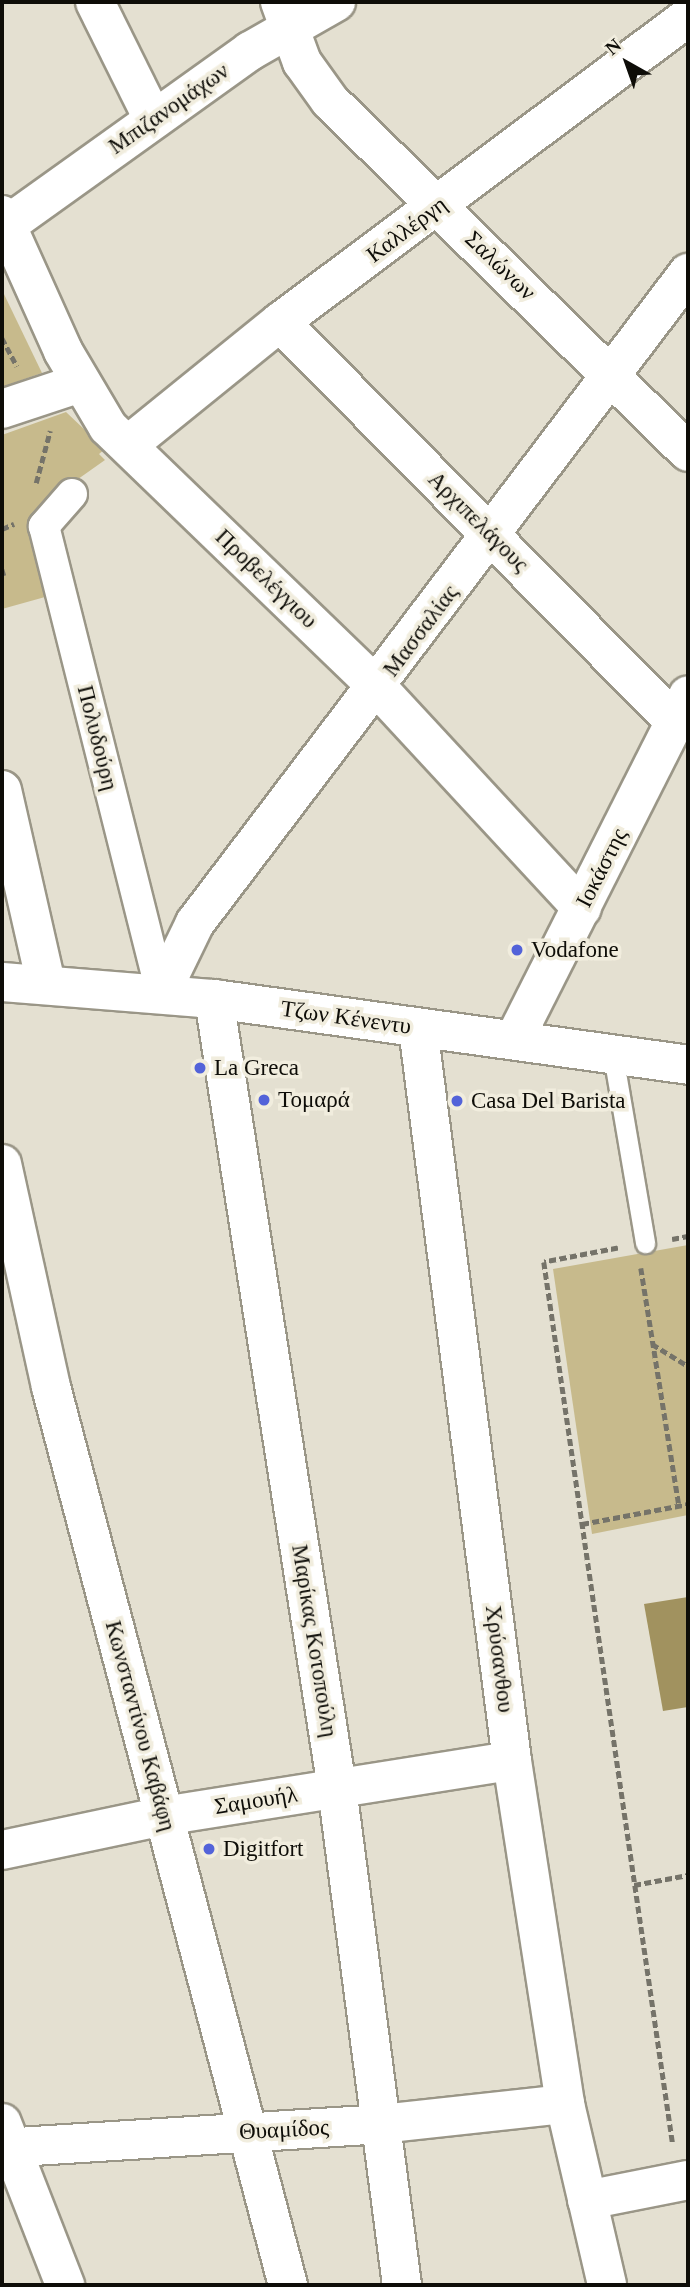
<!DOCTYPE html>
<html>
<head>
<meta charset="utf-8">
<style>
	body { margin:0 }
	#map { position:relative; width:690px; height:2287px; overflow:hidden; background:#e4e0d1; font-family:Georgia,serif }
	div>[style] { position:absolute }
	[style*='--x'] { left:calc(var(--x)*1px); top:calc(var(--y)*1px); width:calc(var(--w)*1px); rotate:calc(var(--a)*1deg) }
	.green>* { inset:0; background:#c7ba8c }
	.water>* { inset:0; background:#a1925f }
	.path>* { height:4.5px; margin-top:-2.25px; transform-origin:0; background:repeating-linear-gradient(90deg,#757369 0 7px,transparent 0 10.5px) }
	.roads { filter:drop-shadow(2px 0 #9a9687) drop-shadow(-2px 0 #9a9687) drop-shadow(0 2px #9a9687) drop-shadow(0 -2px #9a9687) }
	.service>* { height:19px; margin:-9.5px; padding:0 9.5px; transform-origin:9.5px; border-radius:9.5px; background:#fff }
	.pedestrian>* { height:30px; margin:-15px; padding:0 15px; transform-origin:15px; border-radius:15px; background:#fff }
	.minor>* { height:38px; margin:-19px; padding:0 19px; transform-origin:19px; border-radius:19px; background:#fff }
	.tertiary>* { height:38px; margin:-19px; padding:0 19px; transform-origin:19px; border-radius:19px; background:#fff }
	.dots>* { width:19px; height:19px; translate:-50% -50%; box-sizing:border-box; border:4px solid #f1edde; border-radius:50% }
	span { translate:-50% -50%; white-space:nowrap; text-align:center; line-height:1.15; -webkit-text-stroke:7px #f1edde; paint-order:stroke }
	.street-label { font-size:23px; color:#0e0d08 }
	.poi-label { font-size:23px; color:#0e0d08 }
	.left { translate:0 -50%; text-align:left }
	.frame { position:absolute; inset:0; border:4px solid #0e0d08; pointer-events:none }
	.north { position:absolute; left:592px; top:28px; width:70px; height:70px; -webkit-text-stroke:5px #f1edde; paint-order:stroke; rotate:320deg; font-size:19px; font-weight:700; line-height:28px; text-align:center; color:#0e0d08 }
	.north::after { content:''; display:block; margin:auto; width:24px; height:32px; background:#0e0d08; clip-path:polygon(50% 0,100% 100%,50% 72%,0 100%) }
</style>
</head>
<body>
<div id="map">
	<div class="green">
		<div style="clip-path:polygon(2px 290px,42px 373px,2px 387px)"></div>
		<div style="clip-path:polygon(66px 412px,105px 449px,99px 454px,105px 460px,47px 501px,33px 523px,45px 597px,2px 609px,2px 435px)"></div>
		<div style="clip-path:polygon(688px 1245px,688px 1515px,592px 1534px,553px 1269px)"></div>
	</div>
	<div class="water">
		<div style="clip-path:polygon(688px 1597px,688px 1707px,663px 1711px,644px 1604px)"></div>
	</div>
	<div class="path">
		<div style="--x:2;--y:338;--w:32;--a:62"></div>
		<div style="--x:36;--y:483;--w:54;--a:-74.9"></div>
		<div style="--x:2;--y:529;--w:13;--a:-23"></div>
		<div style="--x:2;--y:569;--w:7;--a:74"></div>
		<div style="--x:672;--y:1239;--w:16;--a:-11"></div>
		<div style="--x:618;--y:1248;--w:75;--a:169.3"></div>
		<div style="--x:544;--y:1262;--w:892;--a:81.69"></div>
		<div style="--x:641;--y:1268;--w:240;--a:80.9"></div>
		<div style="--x:652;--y:1344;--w:42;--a:31.4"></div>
		<div style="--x:582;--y:1524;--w:108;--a:-10.7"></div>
		<div style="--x:634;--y:1885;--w:55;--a:-10.5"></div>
	</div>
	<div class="roads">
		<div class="service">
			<div style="--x:613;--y:1055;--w:191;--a:80.3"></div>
		</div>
		<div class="pedestrian">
			<div style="--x:72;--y:494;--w:43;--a:131.2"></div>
			<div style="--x:44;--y:526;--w:481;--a:75.9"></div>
		</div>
		<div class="minor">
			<div style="--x:95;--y:2;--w:131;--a:63.6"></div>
			<div style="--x:280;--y:2;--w:64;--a:69.9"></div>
			<div style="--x:302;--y:62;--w:48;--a:54.3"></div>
			<div style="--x:330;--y:101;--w:501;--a:44.43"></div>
			<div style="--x:2;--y:215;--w:149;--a:65.8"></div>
			<div style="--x:63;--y:351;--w:88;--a:59.4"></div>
			<div style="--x:108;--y:427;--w:376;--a:44"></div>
			<div style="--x:378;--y:688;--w:300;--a:47.2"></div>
			<div style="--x:7;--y:225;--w:299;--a:-35.6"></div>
			<div style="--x:250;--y:51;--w:99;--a:-29.7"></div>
			<div style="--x:280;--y:322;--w:562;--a:45.36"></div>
			<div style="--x:2;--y:409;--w:82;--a:-18.4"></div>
			<div style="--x:128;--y:445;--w:196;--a:-39"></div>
			<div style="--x:280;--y:322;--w:509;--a:-36.78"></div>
			<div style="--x:2;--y:790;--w:198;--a:77.2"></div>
			<div style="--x:161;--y:993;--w:78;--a:-64.1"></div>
			<div style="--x:195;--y:923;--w:816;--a:-52.82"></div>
			<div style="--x:214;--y:999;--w:799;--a:81.14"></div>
			<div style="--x:337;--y:1788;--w:501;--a:82.55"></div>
			<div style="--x:418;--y:1028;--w:739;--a:82.69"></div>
			<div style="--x:512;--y:1761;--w:347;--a:81.2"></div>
			<div style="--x:565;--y:2104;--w:186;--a:76.9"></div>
			<div style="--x:514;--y:1040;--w:386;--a:-63.2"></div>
			<div style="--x:2;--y:1164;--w:228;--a:77.6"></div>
			<div style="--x:51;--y:1387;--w:929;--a:75.22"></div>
			<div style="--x:2;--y:1850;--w:165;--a:-11.9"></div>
			<div style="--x:163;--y:1816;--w:353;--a:-9"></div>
			<div style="--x:2;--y:2148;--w:379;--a:-3.6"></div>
			<div style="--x:380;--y:2124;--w:186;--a:-6.2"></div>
			<div style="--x:587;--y:2200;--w:103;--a:-11.2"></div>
		</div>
		<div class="tertiary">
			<div style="--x:2;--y:982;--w:213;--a:4.6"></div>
			<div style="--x:214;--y:999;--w:479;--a:7.9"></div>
			<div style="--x:2;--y:2123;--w:174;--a:68.7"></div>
		</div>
	</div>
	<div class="dots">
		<div style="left:517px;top:950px;background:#5363d9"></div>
		<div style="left:200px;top:1068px;background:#5363d9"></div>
		<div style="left:264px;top:1100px;background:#5363d9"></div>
		<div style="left:457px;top:1101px;background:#5363d9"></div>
		<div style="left:209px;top:1849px;background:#5363d9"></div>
	</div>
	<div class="street-label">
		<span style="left:169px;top:109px;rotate:-35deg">Μπιζανομάχων</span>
		<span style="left:407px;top:230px;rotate:-37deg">Καλλέργη</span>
		<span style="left:500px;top:266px;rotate:44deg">Σαλώνων</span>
		<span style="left:478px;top:522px;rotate:45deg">Αρχιπελάγους</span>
		<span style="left:266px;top:579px;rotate:44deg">Προβελέγγιου</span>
		<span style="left:421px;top:631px;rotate:-53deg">Μασσαλίας</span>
		<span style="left:97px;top:738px;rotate:76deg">Πολυδούρη</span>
		<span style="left:602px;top:868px;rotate:-63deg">Ιοκάστης</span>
		<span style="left:346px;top:1018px;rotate:8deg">Τζων Κένεντυ</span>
		<span style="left:314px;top:1641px;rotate:81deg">Μαρίκας Κοτοπούλη</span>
		<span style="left:499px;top:1659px;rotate:83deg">Χρύσανθου</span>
		<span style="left:140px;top:1726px;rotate:75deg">Κωνσταντίνου Καβάφη</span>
		<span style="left:256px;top:1801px;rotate:-9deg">Σαμουήλ</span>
		<span style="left:284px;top:2130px;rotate:-3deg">Θυαμίδος</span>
	</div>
	<div class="poi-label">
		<span class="left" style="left:531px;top:950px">Vodafone</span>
		<span class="left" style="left:214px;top:1068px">La Greca</span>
		<span class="left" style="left:278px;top:1100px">Τομαρά</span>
		<span class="left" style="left:471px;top:1101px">Casa Del Barista</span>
		<span class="left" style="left:223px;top:1849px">Digitfort</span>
	</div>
	<div class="frame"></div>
	<div class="north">N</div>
</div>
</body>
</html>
